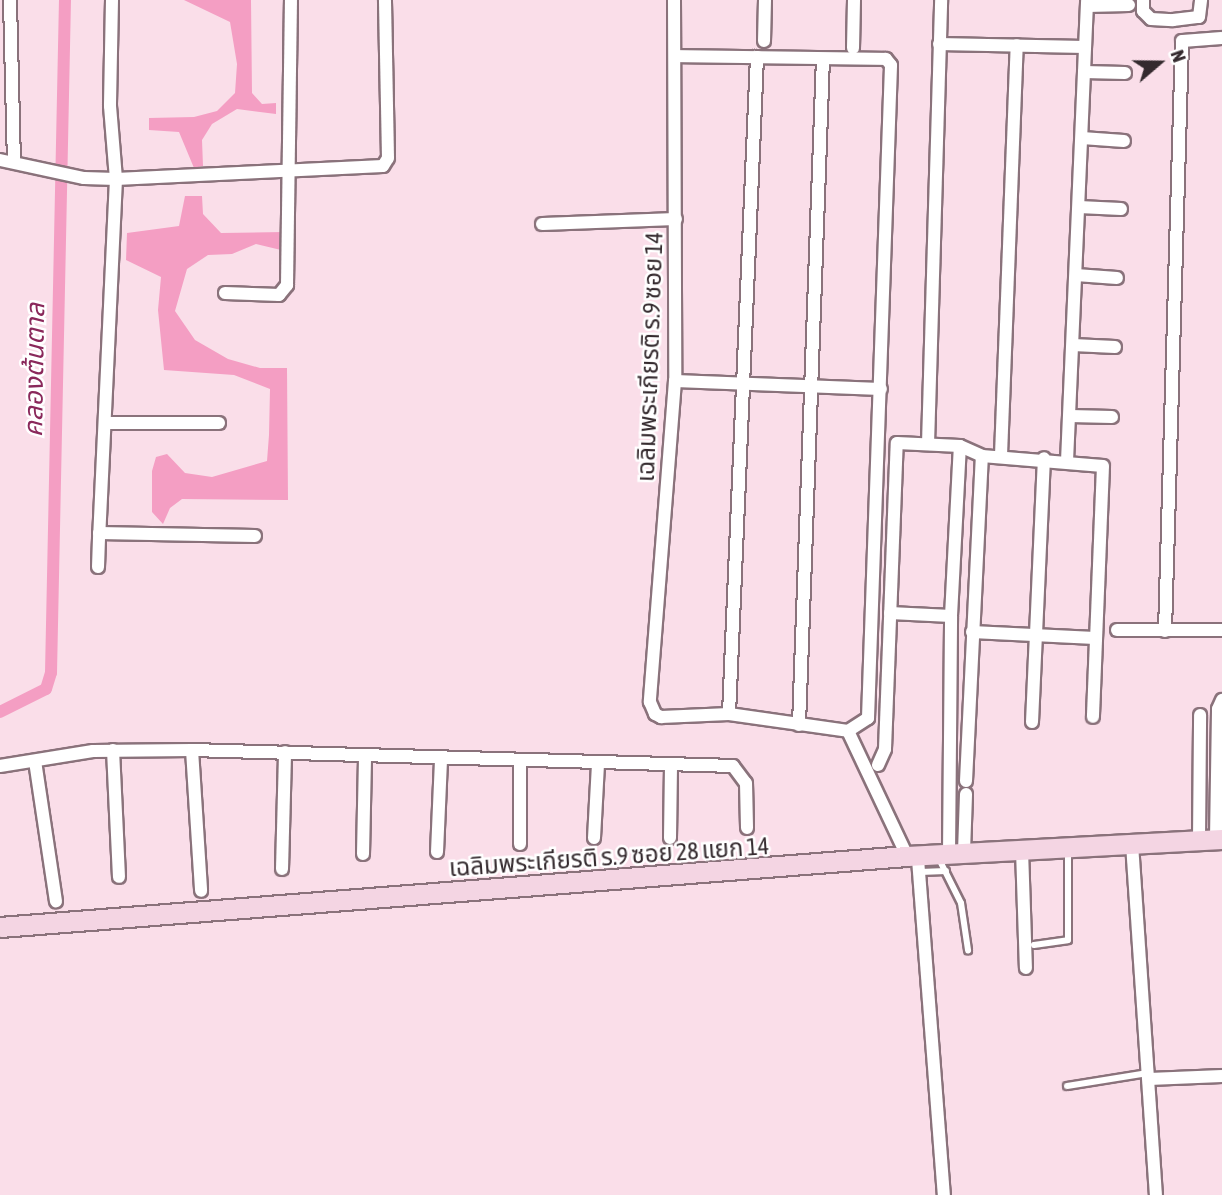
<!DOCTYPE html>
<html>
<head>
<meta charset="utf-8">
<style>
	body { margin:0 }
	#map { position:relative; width:1222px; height:1195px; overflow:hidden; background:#fadee9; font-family:"Asap Condensed","Noto Sans Thai",sans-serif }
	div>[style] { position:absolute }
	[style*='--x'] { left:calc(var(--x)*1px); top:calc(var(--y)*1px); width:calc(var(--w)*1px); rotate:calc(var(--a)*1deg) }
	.water>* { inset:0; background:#f49ec3 }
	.canal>* { height:12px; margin:-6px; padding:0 6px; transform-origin:6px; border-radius:6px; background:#f49ec3 }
	.roads { filter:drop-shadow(2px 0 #8a727b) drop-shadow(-2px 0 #8a727b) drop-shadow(0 2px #8a727b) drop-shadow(0 -2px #8a727b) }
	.lane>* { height:6px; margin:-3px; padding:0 3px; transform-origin:3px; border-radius:3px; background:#fff }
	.street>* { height:12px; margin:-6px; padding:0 6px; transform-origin:6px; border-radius:6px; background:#fff }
	.secondary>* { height:19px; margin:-9.5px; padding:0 9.5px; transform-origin:9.5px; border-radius:9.5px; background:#f4d5e3 }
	span { translate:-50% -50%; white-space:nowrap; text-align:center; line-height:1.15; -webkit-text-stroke:5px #fff; paint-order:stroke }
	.street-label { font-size:24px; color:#342a2e }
	.water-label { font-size:26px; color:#8a285b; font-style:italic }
	.north { position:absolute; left:1124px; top:28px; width:70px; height:70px; -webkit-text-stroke:5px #fff; paint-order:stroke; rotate:70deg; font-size:19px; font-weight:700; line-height:28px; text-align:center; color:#342a2e }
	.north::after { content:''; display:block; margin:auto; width:24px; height:32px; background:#342a2e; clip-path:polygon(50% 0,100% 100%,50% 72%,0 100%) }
</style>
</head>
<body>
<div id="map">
	<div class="water">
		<div style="clip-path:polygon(168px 0,251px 0,252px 93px,262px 104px,276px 103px,276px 114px,237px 109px,212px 124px,202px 140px,203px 166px,194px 168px,179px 132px,149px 130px,149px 118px,194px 117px,217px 111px,235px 93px,237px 64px,230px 22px,184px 0)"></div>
		<div style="clip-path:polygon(185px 196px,202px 196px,203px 214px,221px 233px,284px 232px,281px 250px,256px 244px,232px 254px,208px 255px,187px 269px,175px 311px,195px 340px,228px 359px,260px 368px,287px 368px,288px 500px,182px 499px,170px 508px,163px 524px,152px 512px,152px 471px,156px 457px,167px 454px,185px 473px,212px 477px,267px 461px,269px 435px,270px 389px,234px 375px,164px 370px,158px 310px,161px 277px,126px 260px,127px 233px,179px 226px)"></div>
	</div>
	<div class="canal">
		<div style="--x:0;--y:712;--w:51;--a:-26.6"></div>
		<div style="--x:46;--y:689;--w:17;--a:-73"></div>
		<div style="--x:51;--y:673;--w:673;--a:-88.81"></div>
	</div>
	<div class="roads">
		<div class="lane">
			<div style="--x:939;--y:859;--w:49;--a:63.4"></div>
			<div style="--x:961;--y:903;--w:48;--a:81.5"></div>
			<div style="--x:920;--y:872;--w:26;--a:-2"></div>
			<div style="--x:1034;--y:945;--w:34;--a:-8"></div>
			<div style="--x:1068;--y:940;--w:90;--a:-90"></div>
			<div style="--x:1067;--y:1086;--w:82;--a:-9.1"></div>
		</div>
		<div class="street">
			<div style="--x:10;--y:0;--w:159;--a:88.6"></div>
			<div style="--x:112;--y:0;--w:106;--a:91.1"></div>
			<div style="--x:110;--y:106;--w:73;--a:85.3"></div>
			<div style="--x:116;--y:179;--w:354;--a:92.7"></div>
			<div style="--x:99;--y:533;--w:156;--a:1.1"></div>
			<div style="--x:674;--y:0;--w:381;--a:89.8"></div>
			<div style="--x:675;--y:381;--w:322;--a:94.5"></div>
			<div style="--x:650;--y:702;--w:13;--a:67"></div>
			<div style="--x:655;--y:714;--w:7;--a:27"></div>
			<div style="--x:661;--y:717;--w:68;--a:-2.5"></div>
			<div style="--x:729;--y:714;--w:120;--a:8.1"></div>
			<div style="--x:848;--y:731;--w:24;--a:-33"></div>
			<div style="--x:868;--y:718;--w:653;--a:-87.98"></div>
			<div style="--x:891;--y:65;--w:8;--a:-130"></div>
			<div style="--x:886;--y:59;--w:211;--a:-179.2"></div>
			<div style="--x:1143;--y:0;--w:11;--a:90"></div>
			<div style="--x:1143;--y:11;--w:11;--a:45"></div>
			<div style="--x:1151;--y:19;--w:22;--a:3"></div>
			<div style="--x:1173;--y:20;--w:26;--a:-7"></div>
			<div style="--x:1199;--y:17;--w:17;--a:-83"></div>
			<div style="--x:1087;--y:6;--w:42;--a:-1.4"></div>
			<div style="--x:764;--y:41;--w:41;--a:-88.6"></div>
			<div style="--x:939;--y:44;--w:146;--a:1.2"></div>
			<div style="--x:853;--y:48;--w:48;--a:-88.8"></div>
			<div style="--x:1084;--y:72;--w:41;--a:1.4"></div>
			<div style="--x:1082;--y:138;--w:42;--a:4.1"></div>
			<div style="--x:0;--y:160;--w:86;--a:12.1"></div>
			<div style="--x:84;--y:178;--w:32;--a:2"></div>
			<div style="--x:116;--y:179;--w:267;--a:-2.8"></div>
			<div style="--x:383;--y:166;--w:9;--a:-58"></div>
			<div style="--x:388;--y:158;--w:158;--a:-91.1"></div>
			<div style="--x:1079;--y:207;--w:42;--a:2.7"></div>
			<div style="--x:542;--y:224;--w:134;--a:-2.1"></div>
			<div style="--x:1076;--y:275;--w:41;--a:4.2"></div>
			<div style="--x:225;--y:293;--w:54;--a:2.1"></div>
			<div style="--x:279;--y:295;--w:13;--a:-51"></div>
			<div style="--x:287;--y:285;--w:285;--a:-89.2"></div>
			<div style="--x:1073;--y:345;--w:42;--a:2.7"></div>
			<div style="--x:675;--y:381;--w:206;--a:2.2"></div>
			<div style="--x:1070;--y:416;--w:42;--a:1.4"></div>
			<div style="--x:107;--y:423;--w:112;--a:0"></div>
			<div style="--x:928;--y:444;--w:444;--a:-88.3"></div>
			<div style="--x:1001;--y:455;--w:410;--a:-87.8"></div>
			<div style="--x:1067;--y:461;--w:461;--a:-87.5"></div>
			<div style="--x:98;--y:567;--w:34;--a:-88"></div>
			<div style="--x:890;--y:613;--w:61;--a:2.8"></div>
			<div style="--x:1117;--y:630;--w:105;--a:0"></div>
			<div style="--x:1165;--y:631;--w:590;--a:-88.35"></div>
			<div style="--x:1182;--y:41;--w:40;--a:-4.3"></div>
			<div style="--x:972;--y:632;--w:123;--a:2.8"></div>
			<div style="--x:729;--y:714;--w:658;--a:-87.56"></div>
			<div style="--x:1032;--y:722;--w:264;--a:-87.4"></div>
			<div style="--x:799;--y:725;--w:666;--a:-87.94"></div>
			<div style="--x:848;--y:731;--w:138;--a:64.7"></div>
			<div style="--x:113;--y:750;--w:127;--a:87.3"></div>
			<div style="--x:192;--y:750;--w:141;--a:86.3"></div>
			<div style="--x:520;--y:760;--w:84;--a:90"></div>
			<div style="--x:35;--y:761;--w:142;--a:81.5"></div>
			<div style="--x:878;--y:765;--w:17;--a:-66"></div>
			<div style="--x:885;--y:749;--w:306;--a:-87.8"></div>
			<div style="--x:897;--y:443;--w:63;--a:2.7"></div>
			<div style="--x:960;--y:446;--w:24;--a:24"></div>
			<div style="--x:982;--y:456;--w:121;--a:4.7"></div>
			<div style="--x:1103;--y:466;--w:251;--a:92.3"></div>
			<div style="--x:0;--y:766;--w:94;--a:-9.2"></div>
			<div style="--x:93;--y:751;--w:99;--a:-0.6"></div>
			<div style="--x:192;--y:750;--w:541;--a:1.69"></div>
			<div style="--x:733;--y:766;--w:21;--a:53"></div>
			<div style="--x:746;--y:783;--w:45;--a:88.7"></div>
			<div style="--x:966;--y:781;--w:325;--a:-87.2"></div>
			<div style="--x:594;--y:838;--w:75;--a:-86.9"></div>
			<div style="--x:670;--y:838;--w:73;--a:-89.2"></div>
			<div style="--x:1216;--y:839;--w:130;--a:-89.1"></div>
			<div style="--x:1218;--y:709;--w:10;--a:-66"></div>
			<div style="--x:1199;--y:840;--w:125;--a:-89.5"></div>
			<div style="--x:1132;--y:844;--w:352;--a:86.1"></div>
			<div style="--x:1022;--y:850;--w:118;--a:88.1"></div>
			<div style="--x:437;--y:852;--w:92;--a:-87.5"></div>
			<div style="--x:964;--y:852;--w:58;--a:-88"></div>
			<div style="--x:363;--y:854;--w:98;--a:-88.8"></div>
			<div style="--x:949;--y:854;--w:238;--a:-89.5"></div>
			<div style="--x:951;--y:616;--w:170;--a:-87"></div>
			<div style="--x:918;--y:859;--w:337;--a:85.6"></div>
			<div style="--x:282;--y:869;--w:117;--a:-88.5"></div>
			<div style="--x:1149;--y:1079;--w:73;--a:-2.4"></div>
		</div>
		<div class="secondary">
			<div style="--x:0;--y:927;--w:910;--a:-4.48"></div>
			<div style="--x:907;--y:856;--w:315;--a:-3.1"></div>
		</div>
	</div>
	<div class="street-label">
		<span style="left:650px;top:357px;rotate:-88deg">เฉลิมพระเกียรติ ร.9 ซอย 14</span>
		<span style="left:609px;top:857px;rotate:-4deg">เฉลิมพระเกียรติ ร.9 ซอย 28 แยก 14</span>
	</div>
	<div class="water-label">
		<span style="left:35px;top:370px;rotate:-89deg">คลองต้นตาล</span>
	</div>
	<div class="north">N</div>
</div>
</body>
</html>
